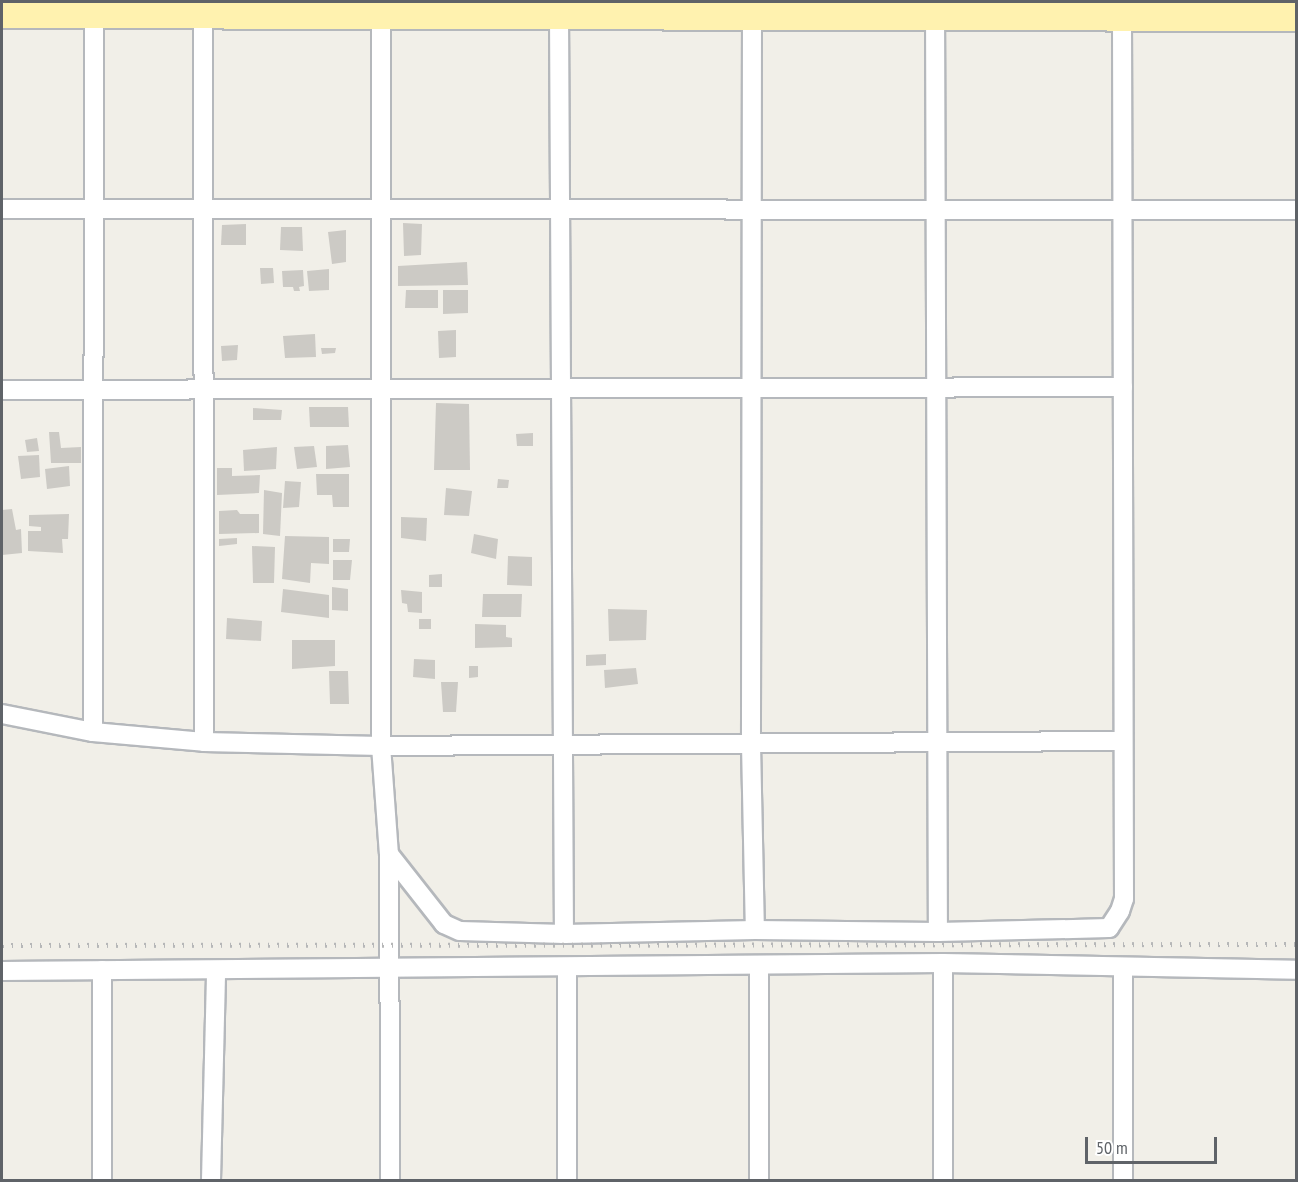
<!DOCTYPE html>
<html>
<head>
<meta charset="utf-8">
<style>
	body { margin:0 }
	#map { position:relative; width:1298px; height:1182px; overflow:hidden; background:#f1efe8; font-family:"PT Sans Narrow",sans-serif }
	div>[style] { position:absolute }
	[style*='--x'] { left:calc(var(--x)*1px); top:calc(var(--y)*1px); width:calc(var(--w)*1px); rotate:calc(var(--a)*1deg) }
	.building>* { inset:0; background:#cccac5 }
	.roads { filter:drop-shadow(2px 0 #b5b8bc) drop-shadow(-2px 0 #b5b8bc) drop-shadow(0 2px #b5b8bc) drop-shadow(0 -2px #b5b8bc) }
	.street>* { height:18px; margin:-9px; padding:0 9px; transform-origin:9px; border-radius:9px; background:#fff }
	.primary>* { height:28px; margin:-14px; padding:0 14px; transform-origin:14px; border-radius:14px; background:#fff2af }
	.rail>* { height:4.5px; margin-top:-2.25px; transform-origin:0; background:repeating-linear-gradient(90deg,#b6b7b8 0 1.5px,transparent 0 9.5px) }
	span { translate:-50% -50%; white-space:nowrap; text-align:center; line-height:1.15; -webkit-text-stroke:6px #fff; paint-order:stroke }
	.frame { position:absolute; inset:0; border:3px solid #5f6368; pointer-events:none }
	.scale { position:absolute; left:1085px; top:1137px; width:132px; height:27px; box-sizing:border-box; border:3px solid #5f6368; border-top:0; padding-left:8px; font-size:18px; line-height:21px; white-space:nowrap; color:#5f6368; -webkit-text-stroke:4px #fff; paint-order:stroke }
</style>
</head>
<body>
<div id="map">
	<div class="building">
		<div style="clip-path:polygon(403px 223px,422px 224px,421px 255px,404px 256px)"></div>
		<div style="clip-path:polygon(246px 224px,246px 245px,221px 245px,222px 225px)"></div>
		<div style="clip-path:polygon(281px 227px,302px 227px,303px 251px,280px 250px)"></div>
		<div style="clip-path:polygon(346px 230px,346px 262px,332px 264px,328px 232px)"></div>
		<div style="clip-path:polygon(467px 262px,468px 285px,398px 286px,398px 266px)"></div>
		<div style="clip-path:polygon(260px 268px,273px 268px,274px 283px,261px 284px)"></div>
		<div style="clip-path:polygon(329px 269px,329px 290px,309px 291px,307px 271px)"></div>
		<div style="clip-path:polygon(303px 270px,304px 286px,299px 287px,300px 291px,294px 291px,293px 287px,283px 287px,282px 271px)"></div>
		<div style="clip-path:polygon(406px 290px,438px 290px,438px 308px,405px 308px)"></div>
		<div style="clip-path:polygon(443px 290px,468px 290px,468px 313px,443px 314px)"></div>
		<div style="clip-path:polygon(456px 330px,456px 357px,439px 358px,438px 331px)"></div>
		<div style="clip-path:polygon(315px 334px,316px 357px,285px 358px,283px 336px)"></div>
		<div style="clip-path:polygon(238px 345px,237px 360px,222px 361px,221px 346px)"></div>
		<div style="clip-path:polygon(321px 348px,336px 348px,335px 353px,322px 354px)"></div>
		<div style="clip-path:polygon(436px 403px,469px 404px,470px 470px,434px 470px)"></div>
		<div style="clip-path:polygon(309px 407px,348px 407px,349px 427px,310px 427px)"></div>
		<div style="clip-path:polygon(253px 408px,282px 410px,281px 420px,253px 420px)"></div>
		<div style="clip-path:polygon(49px 432px,59px 432px,61px 448px,81px 447px,81px 463px,51px 463px)"></div>
		<div style="clip-path:polygon(533px 433px,533px 446px,517px 446px,516px 434px)"></div>
		<div style="clip-path:polygon(37px 438px,39px 451px,27px 452px,25px 440px)"></div>
		<div style="clip-path:polygon(348px 445px,350px 467px,326px 469px,326px 446px)"></div>
		<div style="clip-path:polygon(314px 446px,317px 467px,297px 469px,294px 447px)"></div>
		<div style="clip-path:polygon(277px 447px,276px 469px,244px 471px,243px 450px)"></div>
		<div style="clip-path:polygon(39px 455px,40px 477px,21px 479px,18px 456px)"></div>
		<div style="clip-path:polygon(69px 466px,70px 486px,47px 489px,45px 469px)"></div>
		<div style="clip-path:polygon(217px 468px,232px 468px,232px 476px,260px 475px,259px 493px,217px 495px)"></div>
		<div style="clip-path:polygon(316px 474px,349px 474px,349px 507px,333px 507px,332px 495px,317px 495px)"></div>
		<div style="clip-path:polygon(498px 479px,509px 480px,508px 488px,497px 488px)"></div>
		<div style="clip-path:polygon(285px 481px,301px 482px,299px 507px,283px 508px)"></div>
		<div style="clip-path:polygon(446px 488px,472px 491px,469px 516px,444px 515px)"></div>
		<div style="clip-path:polygon(264px 490px,282px 493px,280px 536px,263px 534px)"></div>
		<div style="clip-path:polygon(12px 509px,16px 530px,21px 529px,22px 553px,2px 555px,2px 510px)"></div>
		<div style="clip-path:polygon(237px 510px,240px 514px,259px 514px,259px 533px,219px 534px,219px 511px)"></div>
		<div style="clip-path:polygon(69px 514px,68px 539px,62px 539px,63px 553px,28px 551px,28px 531px,41px 531px,41px 527px,29px 526px,29px 515px)"></div>
		<div style="clip-path:polygon(401px 517px,427px 518px,426px 541px,401px 538px)"></div>
		<div style="clip-path:polygon(474px 534px,498px 539px,496px 559px,471px 553px)"></div>
		<div style="clip-path:polygon(285px 536px,329px 537px,329px 564px,311px 563px,310px 583px,282px 579px)"></div>
		<div style="clip-path:polygon(237px 538px,237px 544px,219px 546px,219px 539px)"></div>
		<div style="clip-path:polygon(333px 539px,350px 539px,349px 552px,333px 552px)"></div>
		<div style="clip-path:polygon(252px 546px,275px 547px,274px 583px,253px 583px)"></div>
		<div style="clip-path:polygon(508px 556px,532px 557px,532px 586px,507px 585px)"></div>
		<div style="clip-path:polygon(333px 560px,352px 560px,350px 580px,333px 580px)"></div>
		<div style="clip-path:polygon(442px 574px,442px 587px,429px 587px,429px 575px)"></div>
		<div style="clip-path:polygon(332px 587px,348px 589px,348px 611px,332px 610px)"></div>
		<div style="clip-path:polygon(283px 589px,329px 595px,329px 618px,281px 612px)"></div>
		<div style="clip-path:polygon(401px 590px,422px 592px,422px 613px,408px 612px,407px 604px,402px 603px)"></div>
		<div style="clip-path:polygon(483px 594px,522px 594px,521px 617px,482px 617px)"></div>
		<div style="clip-path:polygon(608px 609px,647px 610px,646px 640px,609px 641px)"></div>
		<div style="clip-path:polygon(227px 618px,262px 621px,261px 641px,226px 639px)"></div>
		<div style="clip-path:polygon(419px 619px,431px 619px,431px 629px,419px 629px)"></div>
		<div style="clip-path:polygon(475px 624px,506px 625px,506px 637px,512px 638px,512px 647px,475px 648px)"></div>
		<div style="clip-path:polygon(292px 640px,335px 640px,335px 666px,292px 669px)"></div>
		<div style="clip-path:polygon(606px 654px,606px 665px,586px 666px,586px 655px)"></div>
		<div style="clip-path:polygon(414px 659px,435px 660px,435px 679px,413px 677px)"></div>
		<div style="clip-path:polygon(469px 666px,478px 666px,478px 677px,469px 678px)"></div>
		<div style="clip-path:polygon(636px 668px,638px 684px,605px 688px,604px 670px)"></div>
		<div style="clip-path:polygon(329px 671px,348px 671px,349px 704px,330px 704px)"></div>
		<div style="clip-path:polygon(441px 682px,458px 682px,456px 712px,443px 712px)"></div>
	</div>
	<div class="roads">
		<div class="street">
			<div style="--x:935;--y:2;--w:930;--a:89.82"></div>
			<div style="--x:203;--y:5;--w:737;--a:89.92"></div>
			<div style="--x:381;--y:6;--w:740;--a:90"></div>
			<div style="--x:381;--y:746;--w:108;--a:85.8"></div>
			<div style="--x:389;--y:854;--w:89;--a:51.8"></div>
			<div style="--x:444;--y:924;--w:17;--a:24"></div>
			<div style="--x:460;--y:931;--w:104;--a:1.7"></div>
			<div style="--x:564;--y:934;--w:191;--a:-1.2"></div>
			<div style="--x:755;--y:930;--w:183;--a:0.6"></div>
			<div style="--x:938;--y:932;--w:171;--a:-1.3"></div>
			<div style="--x:1109;--y:928;--w:20;--a:-57"></div>
			<div style="--x:1120;--y:911;--w:13;--a:-72"></div>
			<div style="--x:1124;--y:899;--w:897;--a:-90.13"></div>
			<div style="--x:752;--y:8;--w:736;--a:90.08"></div>
			<div style="--x:751;--y:744;--w:186;--a:88.8"></div>
			<div style="--x:559;--y:15;--w:919;--a:89.69"></div>
			<div style="--x:2;--y:209;--w:1294;--a:0.04"></div>
			<div style="--x:2;--y:390;--w:1121;--a:-0.15"></div>
			<div style="--x:2;--y:714;--w:93;--a:11.2"></div>
			<div style="--x:93;--y:732;--w:111;--a:5.1"></div>
			<div style="--x:204;--y:742;--w:177;--a:1.3"></div>
			<div style="--x:381;--y:746;--w:742;--a:-0.39"></div>
			<div style="--x:93;--y:732;--w:727;--a:-89.92"></div>
			<div style="--x:389;--y:854;--w:326;--a:89.8"></div>
			<div style="--x:943;--y:963;--w:217;--a:90"></div>
			<div style="--x:759;--y:965;--w:215;--a:90"></div>
			<div style="--x:1123;--y:967;--w:213;--a:90"></div>
			<div style="--x:567;--y:968;--w:212;--a:90"></div>
			<div style="--x:102;--y:970;--w:210;--a:90"></div>
			<div style="--x:2;--y:971;--w:941;--a:-0.49"></div>
			<div style="--x:943;--y:963;--w:353;--a:1.1"></div>
			<div style="--x:211;--y:1180;--w:210;--a:-88.6"></div>
		</div>
		<div class="primary">
			<div style="--x:2;--y:14;--w:1294;--a:0.13"></div>
		</div>
	</div>
	<div class="rail">
		<div style="--x:2;--y:945;--w:1294;--a:-0.04"></div>
	</div>
	<div class="frame"></div>
	<div class="scale">50 m</div>
</div>
</body>
</html>
